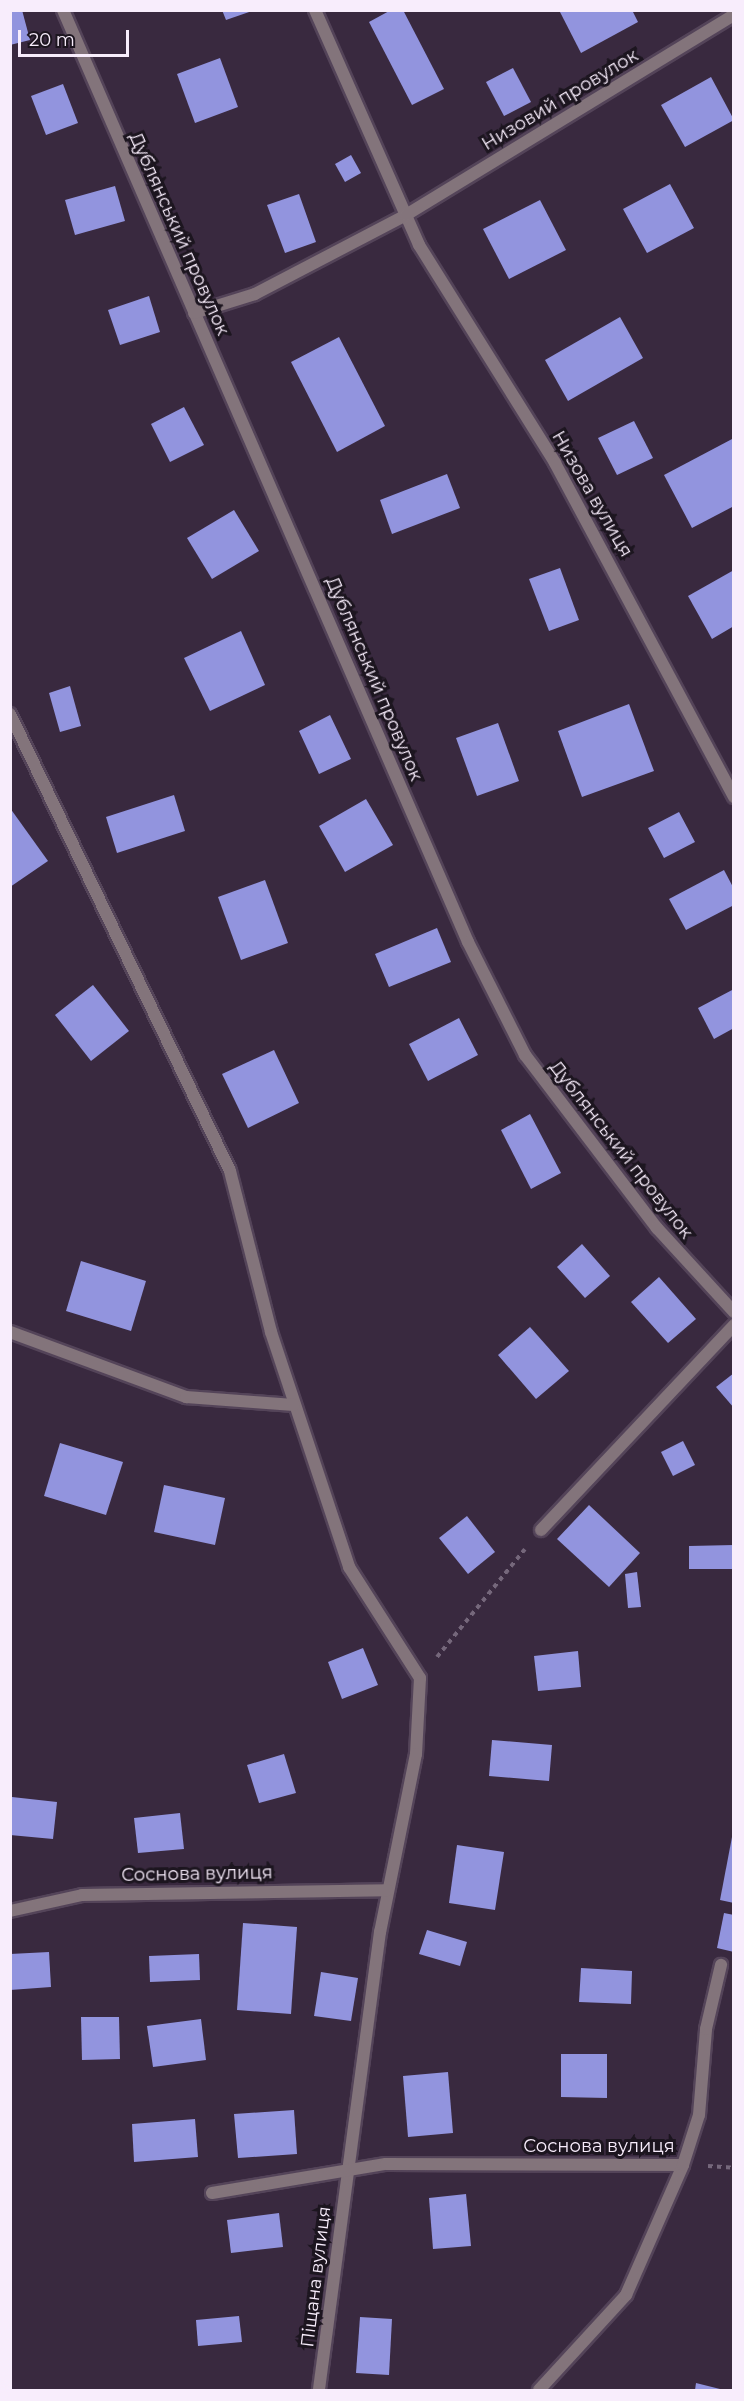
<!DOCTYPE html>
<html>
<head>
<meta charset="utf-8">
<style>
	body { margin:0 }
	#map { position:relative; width:744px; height:2401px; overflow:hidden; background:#39293f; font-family:Montserrat,sans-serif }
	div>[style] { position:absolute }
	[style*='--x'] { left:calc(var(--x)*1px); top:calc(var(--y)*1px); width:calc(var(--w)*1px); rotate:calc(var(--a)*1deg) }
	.building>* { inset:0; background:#9294de }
	.path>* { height:4px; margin-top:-2px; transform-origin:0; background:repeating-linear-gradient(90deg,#75677b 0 4.5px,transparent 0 9px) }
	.roads { filter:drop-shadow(2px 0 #544459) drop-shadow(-2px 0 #544459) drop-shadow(0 2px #544459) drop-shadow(0 -2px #544459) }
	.street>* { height:12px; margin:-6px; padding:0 6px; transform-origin:6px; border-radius:6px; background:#83747b }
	span { translate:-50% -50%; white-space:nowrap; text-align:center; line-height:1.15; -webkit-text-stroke:6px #1c151f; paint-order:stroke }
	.street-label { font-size:18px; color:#f8edfc }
	.frame { position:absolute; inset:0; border:12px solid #f8edfc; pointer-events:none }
	.scale { position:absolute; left:18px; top:30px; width:111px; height:27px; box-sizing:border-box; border:3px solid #f8edfc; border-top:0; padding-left:8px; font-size:18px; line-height:21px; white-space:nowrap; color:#f8edfc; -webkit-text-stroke:4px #1c151f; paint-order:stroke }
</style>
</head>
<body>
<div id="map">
	<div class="building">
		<div style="clip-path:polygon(10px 10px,22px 10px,30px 40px,10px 45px)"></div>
		<div style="clip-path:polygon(222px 10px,252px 10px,252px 11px,226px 20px)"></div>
		<div style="clip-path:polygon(391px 10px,403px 10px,444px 89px,412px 105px,369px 22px)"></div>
		<div style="clip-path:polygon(632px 10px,638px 22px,581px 53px,560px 12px)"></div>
		<div style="clip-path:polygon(220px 58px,238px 107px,195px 123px,177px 74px)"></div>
		<div style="clip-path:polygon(513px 68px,531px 102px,504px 116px,486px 82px)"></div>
		<div style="clip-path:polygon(711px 77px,734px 120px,685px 147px,661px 105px)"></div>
		<div style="clip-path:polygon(63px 84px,78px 123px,46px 135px,31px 96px)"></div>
		<div style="clip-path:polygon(351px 155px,361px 173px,345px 182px,335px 164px)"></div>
		<div style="clip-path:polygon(670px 184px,694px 228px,647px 253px,623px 209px)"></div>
		<div style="clip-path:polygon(115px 186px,125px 221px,75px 235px,65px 200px)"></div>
		<div style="clip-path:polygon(299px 194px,316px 242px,285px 253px,267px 205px)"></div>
		<div style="clip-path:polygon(540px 200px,566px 250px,509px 279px,483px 229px)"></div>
		<div style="clip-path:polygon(149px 296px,160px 332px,120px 345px,108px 310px)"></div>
		<div style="clip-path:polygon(620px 317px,643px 358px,568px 401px,545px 360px)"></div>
		<div style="clip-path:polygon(339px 337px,385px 426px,337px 452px,291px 362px)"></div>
		<div style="clip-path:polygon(184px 407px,204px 445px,170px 462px,151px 424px)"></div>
		<div style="clip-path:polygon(634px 421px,653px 458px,617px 475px,598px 438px)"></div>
		<div style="clip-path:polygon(734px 438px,734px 506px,692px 528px,664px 475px)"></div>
		<div style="clip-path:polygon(447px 474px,460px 508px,392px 534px,380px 500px)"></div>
		<div style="clip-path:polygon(234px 510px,259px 551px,212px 579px,187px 538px)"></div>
		<div style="clip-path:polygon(560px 568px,579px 620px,549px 631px,529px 579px)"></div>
		<div style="clip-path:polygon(734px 570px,734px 626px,712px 639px,688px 596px)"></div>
		<div style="clip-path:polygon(241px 631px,265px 685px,210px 711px,184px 658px)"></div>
		<div style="clip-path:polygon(70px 686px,81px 726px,60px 732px,49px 693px)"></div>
		<div style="clip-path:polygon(629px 704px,654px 771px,582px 797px,558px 731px)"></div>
		<div style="clip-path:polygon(330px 715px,351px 759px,319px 774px,299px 731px)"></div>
		<div style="clip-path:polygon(498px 723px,519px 781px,477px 796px,456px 738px)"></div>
		<div style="clip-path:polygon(174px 795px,185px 831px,117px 853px,106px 817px)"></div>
		<div style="clip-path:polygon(366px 799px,393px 845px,345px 872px,319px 826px)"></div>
		<div style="clip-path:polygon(10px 808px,48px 861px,10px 887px)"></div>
		<div style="clip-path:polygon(679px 812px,695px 842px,664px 858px,648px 828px)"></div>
		<div style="clip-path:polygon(724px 870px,734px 889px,734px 905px,686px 930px,669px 899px)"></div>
		<div style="clip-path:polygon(265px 880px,288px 943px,241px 960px,218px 897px)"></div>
		<div style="clip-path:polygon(437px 928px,451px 962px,389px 987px,375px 954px)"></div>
		<div style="clip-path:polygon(93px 985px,129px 1031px,91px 1061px,55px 1015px)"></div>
		<div style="clip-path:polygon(734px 989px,734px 1028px,714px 1039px,698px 1008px)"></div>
		<div style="clip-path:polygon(459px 1018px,478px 1055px,428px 1081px,409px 1044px)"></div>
		<div style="clip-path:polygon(274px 1050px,299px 1103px,248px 1128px,222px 1074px)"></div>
		<div style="clip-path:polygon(530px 1114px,561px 1173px,531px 1189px,501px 1130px)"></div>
		<div style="clip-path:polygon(582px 1244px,610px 1276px,585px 1298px,557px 1267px)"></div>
		<div style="clip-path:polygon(81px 1261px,146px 1281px,131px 1331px,66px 1311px)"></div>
		<div style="clip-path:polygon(659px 1277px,696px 1319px,668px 1343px,631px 1302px)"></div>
		<div style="clip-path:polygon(530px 1327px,569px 1371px,536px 1399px,498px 1355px)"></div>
		<div style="clip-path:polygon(734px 1373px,734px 1408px,716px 1387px)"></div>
		<div style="clip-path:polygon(683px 1441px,695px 1465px,673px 1476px,661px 1452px)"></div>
		<div style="clip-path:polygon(60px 1443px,123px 1462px,106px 1515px,44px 1496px)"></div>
		<div style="clip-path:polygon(164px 1485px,225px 1498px,215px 1545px,154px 1532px)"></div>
		<div style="clip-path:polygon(589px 1505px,640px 1553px,609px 1587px,557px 1539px)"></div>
		<div style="clip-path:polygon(467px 1516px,495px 1552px,468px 1574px,439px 1538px)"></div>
		<div style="clip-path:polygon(734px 1545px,734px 1569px,689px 1569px,689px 1546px)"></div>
		<div style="clip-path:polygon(637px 1572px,641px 1607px,628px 1608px,625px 1574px)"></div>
		<div style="clip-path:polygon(363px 1648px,378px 1685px,342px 1699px,328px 1662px)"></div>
		<div style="clip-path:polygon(578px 1651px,581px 1687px,538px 1691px,534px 1656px)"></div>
		<div style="clip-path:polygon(492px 1740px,552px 1745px,549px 1781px,489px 1776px)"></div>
		<div style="clip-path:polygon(284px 1754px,296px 1793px,259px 1803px,247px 1765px)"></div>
		<div style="clip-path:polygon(12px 1797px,57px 1802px,53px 1839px,10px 1835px)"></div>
		<div style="clip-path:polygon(180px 1813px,184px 1849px,138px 1853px,134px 1818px)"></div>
		<div style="clip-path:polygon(732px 1837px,734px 1838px,734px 1903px,720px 1900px)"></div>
		<div style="clip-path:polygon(457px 1845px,504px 1852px,495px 1910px,449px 1903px)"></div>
		<div style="clip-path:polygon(724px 1913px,734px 1915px,734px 1952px,717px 1948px)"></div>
		<div style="clip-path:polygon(243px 1923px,297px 1927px,291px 2014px,237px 2010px)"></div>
		<div style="clip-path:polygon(427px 1930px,467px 1942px,460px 1966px,419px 1954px)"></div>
		<div style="clip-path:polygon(49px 1952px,51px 1987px,10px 1990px,10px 1954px)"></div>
		<div style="clip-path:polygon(199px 1954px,200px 1980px,150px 1982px,149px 1956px)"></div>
		<div style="clip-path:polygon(581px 1968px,632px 1971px,631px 2004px,579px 2002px)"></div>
		<div style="clip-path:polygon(321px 1972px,358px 1978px,351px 2021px,314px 2016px)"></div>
		<div style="clip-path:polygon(81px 2017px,119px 2017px,120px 2059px,82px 2060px)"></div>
		<div style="clip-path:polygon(201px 2019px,206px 2060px,153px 2067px,147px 2026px)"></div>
		<div style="clip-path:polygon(561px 2054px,607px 2054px,607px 2098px,561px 2097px)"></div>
		<div style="clip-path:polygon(448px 2072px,453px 2133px,408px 2137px,403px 2076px)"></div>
		<div style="clip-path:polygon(294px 2110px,297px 2154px,238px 2158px,234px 2114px)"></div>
		<div style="clip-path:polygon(195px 2119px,198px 2157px,134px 2162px,132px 2124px)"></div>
		<div style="clip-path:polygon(466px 2194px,471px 2246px,433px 2249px,429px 2198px)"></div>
		<div style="clip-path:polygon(279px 2213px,283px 2247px,231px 2253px,227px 2220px)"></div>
		<div style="clip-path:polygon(239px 2316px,242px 2342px,198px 2346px,196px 2320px)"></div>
		<div style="clip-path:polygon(360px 2317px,392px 2319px,389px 2375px,356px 2373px)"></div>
		<div style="clip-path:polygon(696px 2383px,724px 2390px,695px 2390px)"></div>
	</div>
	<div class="path">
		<div style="--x:437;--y:1657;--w:139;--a:-50.8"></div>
		<div style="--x:708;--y:2166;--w:26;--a:4"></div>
	</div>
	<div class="roads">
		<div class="street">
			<div style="--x:63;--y:10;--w:1016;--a:66.51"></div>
			<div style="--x:468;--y:942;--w:127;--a:63.2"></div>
			<div style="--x:525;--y:1055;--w:218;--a:52.7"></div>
			<div style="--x:657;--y:1228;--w:114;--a:47.5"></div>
			<div style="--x:315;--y:10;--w:257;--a:66.1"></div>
			<div style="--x:419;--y:245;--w:257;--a:58"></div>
			<div style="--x:555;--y:463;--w:379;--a:61.8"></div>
			<div style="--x:194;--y:313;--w:64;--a:-17.3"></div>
			<div style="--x:255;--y:294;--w:170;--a:-27.6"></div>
			<div style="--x:406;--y:215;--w:384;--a:-31.4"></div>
			<div style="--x:10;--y:714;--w:507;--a:64.29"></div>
			<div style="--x:230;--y:1171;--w:166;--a:75.7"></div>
			<div style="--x:271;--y:1332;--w:248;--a:71.6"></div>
			<div style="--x:349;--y:1567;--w:132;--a:57.4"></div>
			<div style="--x:420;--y:1678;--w:76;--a:93"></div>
			<div style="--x:416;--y:1754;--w:182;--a:101.4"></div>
			<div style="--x:380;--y:1932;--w:462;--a:97.6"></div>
			<div style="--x:10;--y:1332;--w:188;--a:20.3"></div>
			<div style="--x:186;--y:1397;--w:108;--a:4.2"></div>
			<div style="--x:541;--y:1530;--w:282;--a:-46.7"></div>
			<div style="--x:10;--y:1911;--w:74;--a:-12.5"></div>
			<div style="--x:82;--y:1895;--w:305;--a:-0.9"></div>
			<div style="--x:212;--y:2193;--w:176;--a:-9.5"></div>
			<div style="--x:386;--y:2164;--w:297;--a:0.2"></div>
			<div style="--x:539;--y:2390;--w:129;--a:-47.5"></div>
			<div style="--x:626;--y:2295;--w:142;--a:-66.3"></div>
			<div style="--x:683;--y:2165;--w:52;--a:-72.3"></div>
			<div style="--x:699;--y:2115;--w:86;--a:-85.3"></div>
			<div style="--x:706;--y:2029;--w:66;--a:-76.8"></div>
		</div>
	</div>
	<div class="street-label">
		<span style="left:560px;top:100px;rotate:-31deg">Низовий провулок</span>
		<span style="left:179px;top:234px;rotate:66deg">Дублянський провулок</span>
		<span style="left:592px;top:494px;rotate:60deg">Низова вулиця</span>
		<span style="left:374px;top:679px;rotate:67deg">Дублянський провулок</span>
		<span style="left:621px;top:1150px;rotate:52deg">Дублянський провулок</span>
		<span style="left:197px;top:1874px;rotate:-1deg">Соснова вулиця</span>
		<span style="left:599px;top:2146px">Соснова вулиця</span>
		<span style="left:316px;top:2277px;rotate:-83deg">Піщана вулиця</span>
	</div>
	<div class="frame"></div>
	<div class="scale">20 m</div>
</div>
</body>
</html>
